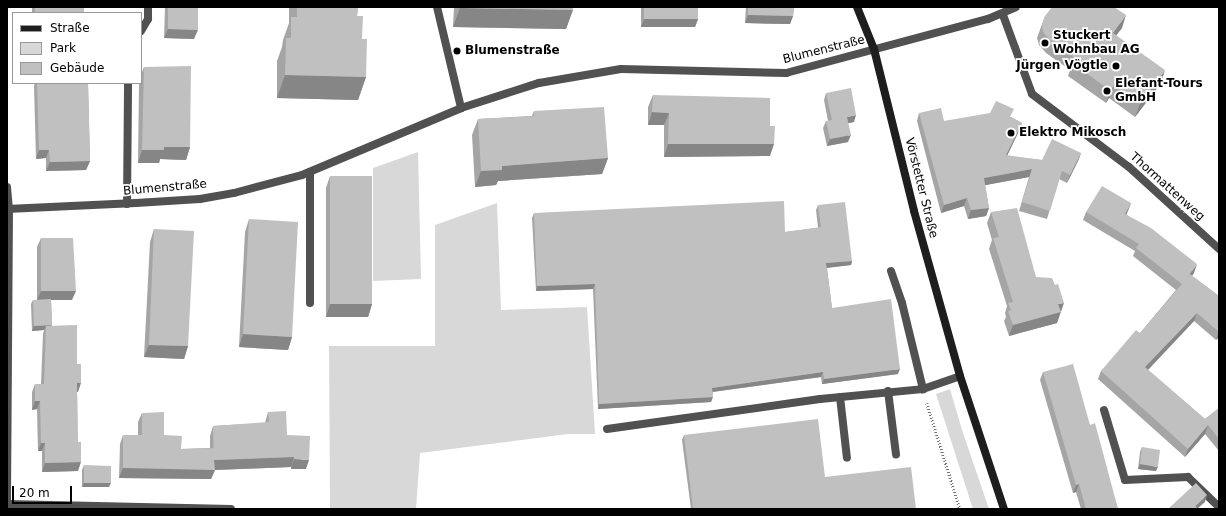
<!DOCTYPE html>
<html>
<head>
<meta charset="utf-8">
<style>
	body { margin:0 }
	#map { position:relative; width:1226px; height:516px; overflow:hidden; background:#fff; font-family:"DejaVu Sans",sans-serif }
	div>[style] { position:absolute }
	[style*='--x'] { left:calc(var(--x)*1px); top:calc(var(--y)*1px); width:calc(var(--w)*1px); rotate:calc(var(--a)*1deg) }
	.green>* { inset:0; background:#d8d8d8 }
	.path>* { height:2.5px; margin-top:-1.25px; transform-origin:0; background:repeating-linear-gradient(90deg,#737373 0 1px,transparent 0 3px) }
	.lane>* { height:8px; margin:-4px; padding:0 4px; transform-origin:4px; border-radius:4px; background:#515151 }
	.street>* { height:8px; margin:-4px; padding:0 4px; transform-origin:4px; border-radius:4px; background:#515151 }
	.secondary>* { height:8px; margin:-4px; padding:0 4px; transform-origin:4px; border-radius:4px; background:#1e1e1e }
	.wall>* { inset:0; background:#a5a5a5 }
	.shaded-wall>* { inset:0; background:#868686 }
	.building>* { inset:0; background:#c0c0c0 }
	.dots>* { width:11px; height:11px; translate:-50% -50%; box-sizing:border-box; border:2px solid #fff; border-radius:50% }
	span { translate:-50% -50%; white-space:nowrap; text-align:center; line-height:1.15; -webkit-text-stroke:3.5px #fff; paint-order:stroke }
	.poi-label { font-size:12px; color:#000; font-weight:700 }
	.left { translate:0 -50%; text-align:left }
	.right { translate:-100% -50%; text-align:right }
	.street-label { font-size:12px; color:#000 }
	.frame { position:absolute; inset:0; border:8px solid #000; pointer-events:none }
	.legend { position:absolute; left:12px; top:12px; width:130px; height:72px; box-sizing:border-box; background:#fff; border:1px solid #999; margin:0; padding:5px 7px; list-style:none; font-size:12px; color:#000 }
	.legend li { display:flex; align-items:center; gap:8px; height:20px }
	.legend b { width:20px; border:1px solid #999 }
	.scale { position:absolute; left:12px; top:486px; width:60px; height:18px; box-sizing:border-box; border:2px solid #000; border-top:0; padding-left:5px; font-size:12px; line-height:14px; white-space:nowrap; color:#000; -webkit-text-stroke:3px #fff; paint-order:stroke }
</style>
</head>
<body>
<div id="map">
	<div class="green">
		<div style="clip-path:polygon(418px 152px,421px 279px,373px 281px,373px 168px)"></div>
		<div style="clip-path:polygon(497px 203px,501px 310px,587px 307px,595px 434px,568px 434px,420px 453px,416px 509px,330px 509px,329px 346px,435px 346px,435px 225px)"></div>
		<div style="clip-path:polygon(950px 389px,962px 430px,989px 509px,973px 509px,936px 394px)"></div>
	</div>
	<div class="path">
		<div style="--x:927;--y:403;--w:111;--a:72.7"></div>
	</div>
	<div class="lane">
		<div style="--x:141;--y:31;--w:14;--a:-60"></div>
		<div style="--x:148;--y:19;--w:12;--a:-90"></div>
		<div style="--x:127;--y:204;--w:121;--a:-89.5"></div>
		<div style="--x:891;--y:271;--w:34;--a:71"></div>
		<div style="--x:902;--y:303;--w:89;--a:76.3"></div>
		<div style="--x:923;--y:389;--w:39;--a:-19"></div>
		<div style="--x:310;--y:303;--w:131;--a:-90"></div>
		<div style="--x:888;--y:391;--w:64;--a:82.8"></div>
		<div style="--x:840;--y:397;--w:61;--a:83.5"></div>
		<div style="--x:607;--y:429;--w:215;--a:-8"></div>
		<div style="--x:820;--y:399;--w:103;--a:-5.5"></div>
	</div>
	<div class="street">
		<div style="--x:437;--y:7;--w:104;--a:76.6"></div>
		<div style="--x:1003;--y:15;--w:84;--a:69.8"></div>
		<div style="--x:1032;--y:94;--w:121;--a:37"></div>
		<div style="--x:1129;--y:167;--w:122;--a:42.3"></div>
		<div style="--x:7;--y:187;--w:22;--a:85"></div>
		<div style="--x:9;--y:209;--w:295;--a:90.4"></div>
		<div style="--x:7;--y:504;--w:224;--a:1.3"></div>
		<div style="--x:7;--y:209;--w:129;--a:-2.7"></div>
		<div style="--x:136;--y:203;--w:64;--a:-3.6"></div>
		<div style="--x:200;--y:199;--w:35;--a:-10"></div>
		<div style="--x:234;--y:193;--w:70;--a:-14.8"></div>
		<div style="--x:302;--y:175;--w:173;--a:-22.8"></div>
		<div style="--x:461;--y:108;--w:82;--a:-17.8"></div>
		<div style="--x:539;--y:83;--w:83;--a:-9.7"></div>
		<div style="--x:621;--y:69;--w:165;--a:1.4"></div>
		<div style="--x:786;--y:73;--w:209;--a:-15"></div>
		<div style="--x:988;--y:19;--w:30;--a:-23"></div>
		<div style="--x:1104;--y:410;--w:73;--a:73.3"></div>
		<div style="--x:1125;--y:480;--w:63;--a:-2.7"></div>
		<div style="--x:1188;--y:477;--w:43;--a:44.1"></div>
	</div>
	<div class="secondary">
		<div style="--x:857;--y:7;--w:45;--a:68"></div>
		<div style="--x:874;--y:49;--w:167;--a:76.1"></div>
		<div style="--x:914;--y:211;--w:171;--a:74.4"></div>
		<div style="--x:960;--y:376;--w:140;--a:71.7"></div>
	</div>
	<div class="wall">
		<div style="clip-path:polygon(32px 7px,84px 7px,84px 13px,32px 13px)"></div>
		<div style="clip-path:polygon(165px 7px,198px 7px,194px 39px,164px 38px)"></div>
		<div style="clip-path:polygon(289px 7px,358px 7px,357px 16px,362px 39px,366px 77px,358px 100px,277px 98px,277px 61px,282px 47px,283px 40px,289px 23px)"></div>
		<div style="clip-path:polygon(454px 7px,573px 7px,566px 29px,453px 27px)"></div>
		<div style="clip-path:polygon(641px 7px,698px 7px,698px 19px,695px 27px,641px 27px)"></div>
		<div style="clip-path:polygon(746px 7px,794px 7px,793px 16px,790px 24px,745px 23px)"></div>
		<div style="clip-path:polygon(1115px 7px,1122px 28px,1116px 35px,1161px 83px,1135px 117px,1109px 98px,1106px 103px,1068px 76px,1070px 70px,1046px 53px,1039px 45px,1037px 38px,1045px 16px)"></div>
		<div style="clip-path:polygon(144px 67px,190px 147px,186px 160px,160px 159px,159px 163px,138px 163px,139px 83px,141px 83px,141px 75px)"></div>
		<div style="clip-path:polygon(35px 83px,88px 83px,90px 161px,86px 170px,46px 171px,46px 158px,36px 159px,34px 86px)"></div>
		<div style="clip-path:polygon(826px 93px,854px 122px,848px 123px,848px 142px,827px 146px,823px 128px,826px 121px,828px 121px,824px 100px)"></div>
		<div style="clip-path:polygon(653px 95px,770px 126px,770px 156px,664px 157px,664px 125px,648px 125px,648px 107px)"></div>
		<div style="clip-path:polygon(534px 111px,608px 158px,602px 174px,498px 181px,496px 185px,475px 187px,472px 135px,478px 119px,532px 116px)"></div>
		<div style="clip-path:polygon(919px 113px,944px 121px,1011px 117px,1022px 123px,1019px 131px,1007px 156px,1042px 160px,1081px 153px,1078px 161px,1067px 183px,1059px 179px,1047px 219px,1019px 211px,1029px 177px,985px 185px,989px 208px,986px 216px,968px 219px,964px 206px,941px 213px,917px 121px)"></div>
		<div style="clip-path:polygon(330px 176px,372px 304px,368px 317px,326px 317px,326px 188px)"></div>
		<div style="clip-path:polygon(1131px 203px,1126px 214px,1194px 273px,1192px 276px,1219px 296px,1219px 337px,1216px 340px,1194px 321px,1148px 370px,1205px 419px,1219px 408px,1219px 451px,1205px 434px,1185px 457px,1098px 379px,1101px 371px,1140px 333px,1176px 290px,1133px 256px,1135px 251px,1083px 220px,1086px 212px)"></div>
		<div style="clip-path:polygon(818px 205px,852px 261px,851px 265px,827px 268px,832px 308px,898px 374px,822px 384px,821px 377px,713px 392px,711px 402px,598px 409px,593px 289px,536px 291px,532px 218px,534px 213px,785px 232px,818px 228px,816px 210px)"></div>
		<div style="clip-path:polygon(991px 212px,1060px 312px,1057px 323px,1009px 336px,1004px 321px,1006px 317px,1005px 313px,1007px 306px,989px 249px,992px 240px,987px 223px)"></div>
		<div style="clip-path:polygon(249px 219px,292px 337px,288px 350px,239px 347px,245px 232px)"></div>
		<div style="clip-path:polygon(154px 229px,188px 346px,184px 359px,144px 357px,150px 242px)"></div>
		<div style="clip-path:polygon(41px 238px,72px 300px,51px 300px,52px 326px,78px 392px,77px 392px,78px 471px,42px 472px,42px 451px,38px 451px,37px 409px,32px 410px,32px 392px,35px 384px,41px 384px,43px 334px,44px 330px,32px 331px,31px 304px,33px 300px,37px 300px,37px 247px)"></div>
		<div style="clip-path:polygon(1043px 372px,1090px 425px,1118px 509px,1081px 509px,1076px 492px,1073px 493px,1040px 380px)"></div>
		<div style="clip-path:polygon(268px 412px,287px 435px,306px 469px,291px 469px,291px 467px,215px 470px,211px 479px,119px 478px,120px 444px,123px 435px,138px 435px,138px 422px,142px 413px,164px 435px,181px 449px,210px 448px,210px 436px,213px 426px,265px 423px)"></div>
		<div style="clip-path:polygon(684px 435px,825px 477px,916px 509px,691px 509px,682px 440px)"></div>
		<div style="clip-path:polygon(1142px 447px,1156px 471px,1138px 469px,1140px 452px)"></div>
		<div style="clip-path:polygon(84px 465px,109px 487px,82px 487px,82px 470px)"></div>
	</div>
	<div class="shaded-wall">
		<div style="clip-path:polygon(460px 8px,573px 10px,566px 29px,453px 27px)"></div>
		<div style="clip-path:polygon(748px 15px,793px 16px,790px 24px,745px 23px)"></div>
		<div style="clip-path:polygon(1126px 15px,1122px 28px,1108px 46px,1113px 33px)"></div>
		<div style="clip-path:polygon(644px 19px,698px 19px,695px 27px,641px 27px)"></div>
		<div style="clip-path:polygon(168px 29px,198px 30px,194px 39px,164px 38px)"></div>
		<div style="clip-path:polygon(1165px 70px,1161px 83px,1135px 117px,1140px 104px)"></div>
		<div style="clip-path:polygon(285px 75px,366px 77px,358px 100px,277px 98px)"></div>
		<div style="clip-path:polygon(1114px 86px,1109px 98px,1106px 103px,1110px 90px)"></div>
		<div style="clip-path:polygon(652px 112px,669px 113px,664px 125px,648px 125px)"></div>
		<div style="clip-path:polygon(856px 115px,854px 122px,844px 124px,847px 117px)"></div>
		<div style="clip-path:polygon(1022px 123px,1019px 131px,1003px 164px,1006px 155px)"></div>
		<div style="clip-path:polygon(851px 135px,848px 142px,827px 146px,830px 139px)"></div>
		<div style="clip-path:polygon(668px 144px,774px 144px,770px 156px,664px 157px)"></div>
		<div style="clip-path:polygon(164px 147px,190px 147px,186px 160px,160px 159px,159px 163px,138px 163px,142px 150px)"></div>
		<div style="clip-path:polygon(39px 150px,49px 150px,46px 158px,36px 159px)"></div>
		<div style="clip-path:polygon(1081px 153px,1078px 161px,1067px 183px,1070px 175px)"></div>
		<div style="clip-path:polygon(608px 158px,602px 174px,498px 181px,496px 185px,475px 187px,481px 171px,502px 166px)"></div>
		<div style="clip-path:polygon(90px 161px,86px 170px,46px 171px,50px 162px)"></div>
		<div style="clip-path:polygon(1032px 169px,1029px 177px,981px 186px,984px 178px)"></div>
		<div style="clip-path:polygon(967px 198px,964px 206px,941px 213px,944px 205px)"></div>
		<div style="clip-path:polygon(1131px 203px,1128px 211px,1122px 222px,1125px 214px)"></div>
		<div style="clip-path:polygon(989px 208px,986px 216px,968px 219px,971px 210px)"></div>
		<div style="clip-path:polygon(852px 261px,851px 265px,824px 268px,826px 263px)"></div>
		<div style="clip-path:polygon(1197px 264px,1194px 273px,1183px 287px,1186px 279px)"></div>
		<div style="clip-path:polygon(595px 284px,593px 289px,536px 291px,537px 286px)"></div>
		<div style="clip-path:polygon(41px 291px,76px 291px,72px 300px,37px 300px)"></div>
		<div style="clip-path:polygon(1064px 303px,1057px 323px,1009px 336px,1013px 325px,1058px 304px)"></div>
		<div style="clip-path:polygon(330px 304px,372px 304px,368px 317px,326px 317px)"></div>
		<div style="clip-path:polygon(1197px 313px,1194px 321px,1142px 376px,1145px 367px)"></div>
		<div style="clip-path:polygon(52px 325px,46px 326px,44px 330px,32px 331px,34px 326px)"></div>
		<div style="clip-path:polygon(1219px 332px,1219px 337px,1216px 340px)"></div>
		<div style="clip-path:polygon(243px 334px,292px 337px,288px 350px,239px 347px)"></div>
		<div style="clip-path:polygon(149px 345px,188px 346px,184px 359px,144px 357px)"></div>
		<div style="clip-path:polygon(900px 369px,898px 374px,822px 384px,824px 379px)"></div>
		<div style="clip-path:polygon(823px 372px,821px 377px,711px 392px,712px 388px)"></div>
		<div style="clip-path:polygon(77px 383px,81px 383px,78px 392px,74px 392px)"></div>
		<div style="clip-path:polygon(713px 397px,711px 402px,598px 409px,599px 404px)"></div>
		<div style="clip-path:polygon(35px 401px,40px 401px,37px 409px,32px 410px)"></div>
		<div style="clip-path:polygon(1208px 425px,1205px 434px,1185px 457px,1188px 449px)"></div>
		<div style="clip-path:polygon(41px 443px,45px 443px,42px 451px,38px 451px)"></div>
		<div style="clip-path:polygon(294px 457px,291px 467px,213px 470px,215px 470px,211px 479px,119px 478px,123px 468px,214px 460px)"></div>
		<div style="clip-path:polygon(294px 459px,309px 460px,306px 469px,291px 469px)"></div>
		<div style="clip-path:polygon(81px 462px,78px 471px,42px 472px,45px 463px)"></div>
		<div style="clip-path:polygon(1140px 464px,1158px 467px,1156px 471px,1138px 469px)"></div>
		<div style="clip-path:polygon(84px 483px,111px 483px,109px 487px,82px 487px)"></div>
		<div style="clip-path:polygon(1079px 484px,1076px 492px,1073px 493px,1076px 485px)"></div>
		<div style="clip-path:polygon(1207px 495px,1205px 502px,1197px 509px,1195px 506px)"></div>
	</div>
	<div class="building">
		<div style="clip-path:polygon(35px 7px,84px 7px,84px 13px,35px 13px)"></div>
		<div style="clip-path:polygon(168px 7px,198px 7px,198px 30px,168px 29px)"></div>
		<div style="clip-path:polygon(297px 7px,358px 7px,357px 16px,363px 16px,362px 39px,367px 39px,366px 77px,285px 75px,286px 38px,291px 38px,291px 17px,297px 17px)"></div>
		<div style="clip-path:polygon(460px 7px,573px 7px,573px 10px,460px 8px)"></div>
		<div style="clip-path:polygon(644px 7px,698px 7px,698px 19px,644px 19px)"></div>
		<div style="clip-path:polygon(748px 7px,794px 7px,793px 16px,748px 15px)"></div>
		<div style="clip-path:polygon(1052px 7px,1114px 7px,1126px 15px,1113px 33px,1165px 70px,1140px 104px,1114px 86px,1110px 90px,1097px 81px,1073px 63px,1076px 59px,1050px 40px,1043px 32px,1042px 25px,1045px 16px)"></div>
		<div style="clip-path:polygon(191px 66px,190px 147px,164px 147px,164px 150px,142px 150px,144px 67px)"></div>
		<div style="clip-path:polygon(37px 83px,88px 83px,90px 161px,50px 162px,49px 150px,39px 150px)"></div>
		<div style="clip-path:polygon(851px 88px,856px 115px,847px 117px,851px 135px,830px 139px,826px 121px,832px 120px,826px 93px)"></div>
		<div style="clip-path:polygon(653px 95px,770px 98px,770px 126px,775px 126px,774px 144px,668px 144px,669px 113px,652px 112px)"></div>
		<div style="clip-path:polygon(996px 101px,1014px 109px,1010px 117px,1022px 123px,1006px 155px,1042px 160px,1052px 139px,1081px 153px,1070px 175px,1062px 171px,1050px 211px,1022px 202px,1032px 169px,984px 178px,989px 208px,971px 210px,967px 198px,944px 205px,919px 113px,941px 108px,944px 121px,990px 113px)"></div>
		<div style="clip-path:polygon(604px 107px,608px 158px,502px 166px,502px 170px,481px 171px,478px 119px,534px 116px,534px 111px)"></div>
		<div style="clip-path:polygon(330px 176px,372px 176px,372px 304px,330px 304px)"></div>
		<div style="clip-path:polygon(1102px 186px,1131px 203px,1125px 214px,1151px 228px,1197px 264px,1186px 279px,1190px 274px,1219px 296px,1219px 332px,1197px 313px,1145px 367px,1205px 419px,1219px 408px,1219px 439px,1208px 425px,1188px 449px,1101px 371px,1136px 330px,1140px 333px,1182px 284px,1136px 248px,1139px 244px,1086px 212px)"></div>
		<div style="clip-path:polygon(784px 201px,785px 232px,821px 227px,818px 205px,845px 202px,852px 261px,826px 263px,832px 308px,891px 299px,900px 369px,824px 379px,823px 372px,712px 388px,713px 397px,599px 404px,595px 284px,537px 286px,534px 213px)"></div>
		<div style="clip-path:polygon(1017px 208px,1036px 277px,1052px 278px,1055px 285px,1058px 284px,1064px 303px,1058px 304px,1061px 312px,1013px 325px,1008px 311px,1011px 310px,1008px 303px,1013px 302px,993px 238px,999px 237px,991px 212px)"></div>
		<div style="clip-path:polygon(249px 219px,298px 222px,292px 337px,243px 334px)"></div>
		<div style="clip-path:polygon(154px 229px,194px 231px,188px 346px,149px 345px)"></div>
		<div style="clip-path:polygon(41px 238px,73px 238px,76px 291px,41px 291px)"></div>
		<div style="clip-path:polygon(51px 299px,52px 325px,34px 326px,33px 300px)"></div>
		<div style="clip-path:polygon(77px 325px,77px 364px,81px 364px,81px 383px,77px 383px,78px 442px,81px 442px,81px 462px,45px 463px,45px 443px,41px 443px,40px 401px,35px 401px,35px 384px,44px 384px,46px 326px)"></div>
		<div style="clip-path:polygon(1073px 364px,1090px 425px,1095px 423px,1118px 509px,1086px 509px,1079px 484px,1076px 485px,1043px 372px)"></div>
		<div style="clip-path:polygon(286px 411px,287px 435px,310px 436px,309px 460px,294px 459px,294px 457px,214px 460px,215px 470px,123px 468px,123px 435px,142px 435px,142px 413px,164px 412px,164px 435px,182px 436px,181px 449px,214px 448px,214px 460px,213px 426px,269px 422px,268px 412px)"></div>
		<div style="clip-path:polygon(818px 419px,825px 477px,911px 467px,916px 509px,693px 509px,684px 435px)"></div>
		<div style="clip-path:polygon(1142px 447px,1160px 450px,1158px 467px,1140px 464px)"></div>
		<div style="clip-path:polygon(84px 465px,111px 466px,111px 483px,84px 483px)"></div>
		<div style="clip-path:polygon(1196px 483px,1207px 495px,1195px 506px,1198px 509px,1168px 509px)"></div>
	</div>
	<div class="dots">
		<div style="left:1045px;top:43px;background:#000"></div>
		<div style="left:457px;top:51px;background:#000"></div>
		<div style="left:1116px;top:66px;background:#000"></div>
		<div style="left:1107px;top:91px;background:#000"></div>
		<div style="left:1011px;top:133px;background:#000"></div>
	</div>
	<div class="poi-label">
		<span class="left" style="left:1053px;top:43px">Stuckert<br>Wohnbau AG</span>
		<span class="left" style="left:465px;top:51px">Blumenstraße</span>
		<span class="right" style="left:1108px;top:66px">Jürgen Vögtle</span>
		<span class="left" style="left:1115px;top:91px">Elefant-Tours<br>GmbH</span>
		<span class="left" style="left:1019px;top:133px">Elektro Mikosch</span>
	</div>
	<div class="street-label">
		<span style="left:824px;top:50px;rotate:-14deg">Blumenstraße</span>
		<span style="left:1167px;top:187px;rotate:42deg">Thormattenweg</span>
		<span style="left:165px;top:188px;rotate:-5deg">Blumenstraße</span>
		<span style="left:921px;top:188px;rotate:76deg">Vörstetter Straße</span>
	</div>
	<div class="frame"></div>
	<ul class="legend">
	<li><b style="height:5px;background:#1e1e1e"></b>Straße</li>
	<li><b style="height:11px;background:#d8d8d8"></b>Park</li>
	<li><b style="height:11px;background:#c0c0c0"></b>Gebäude</li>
	</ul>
	<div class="scale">20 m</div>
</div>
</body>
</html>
